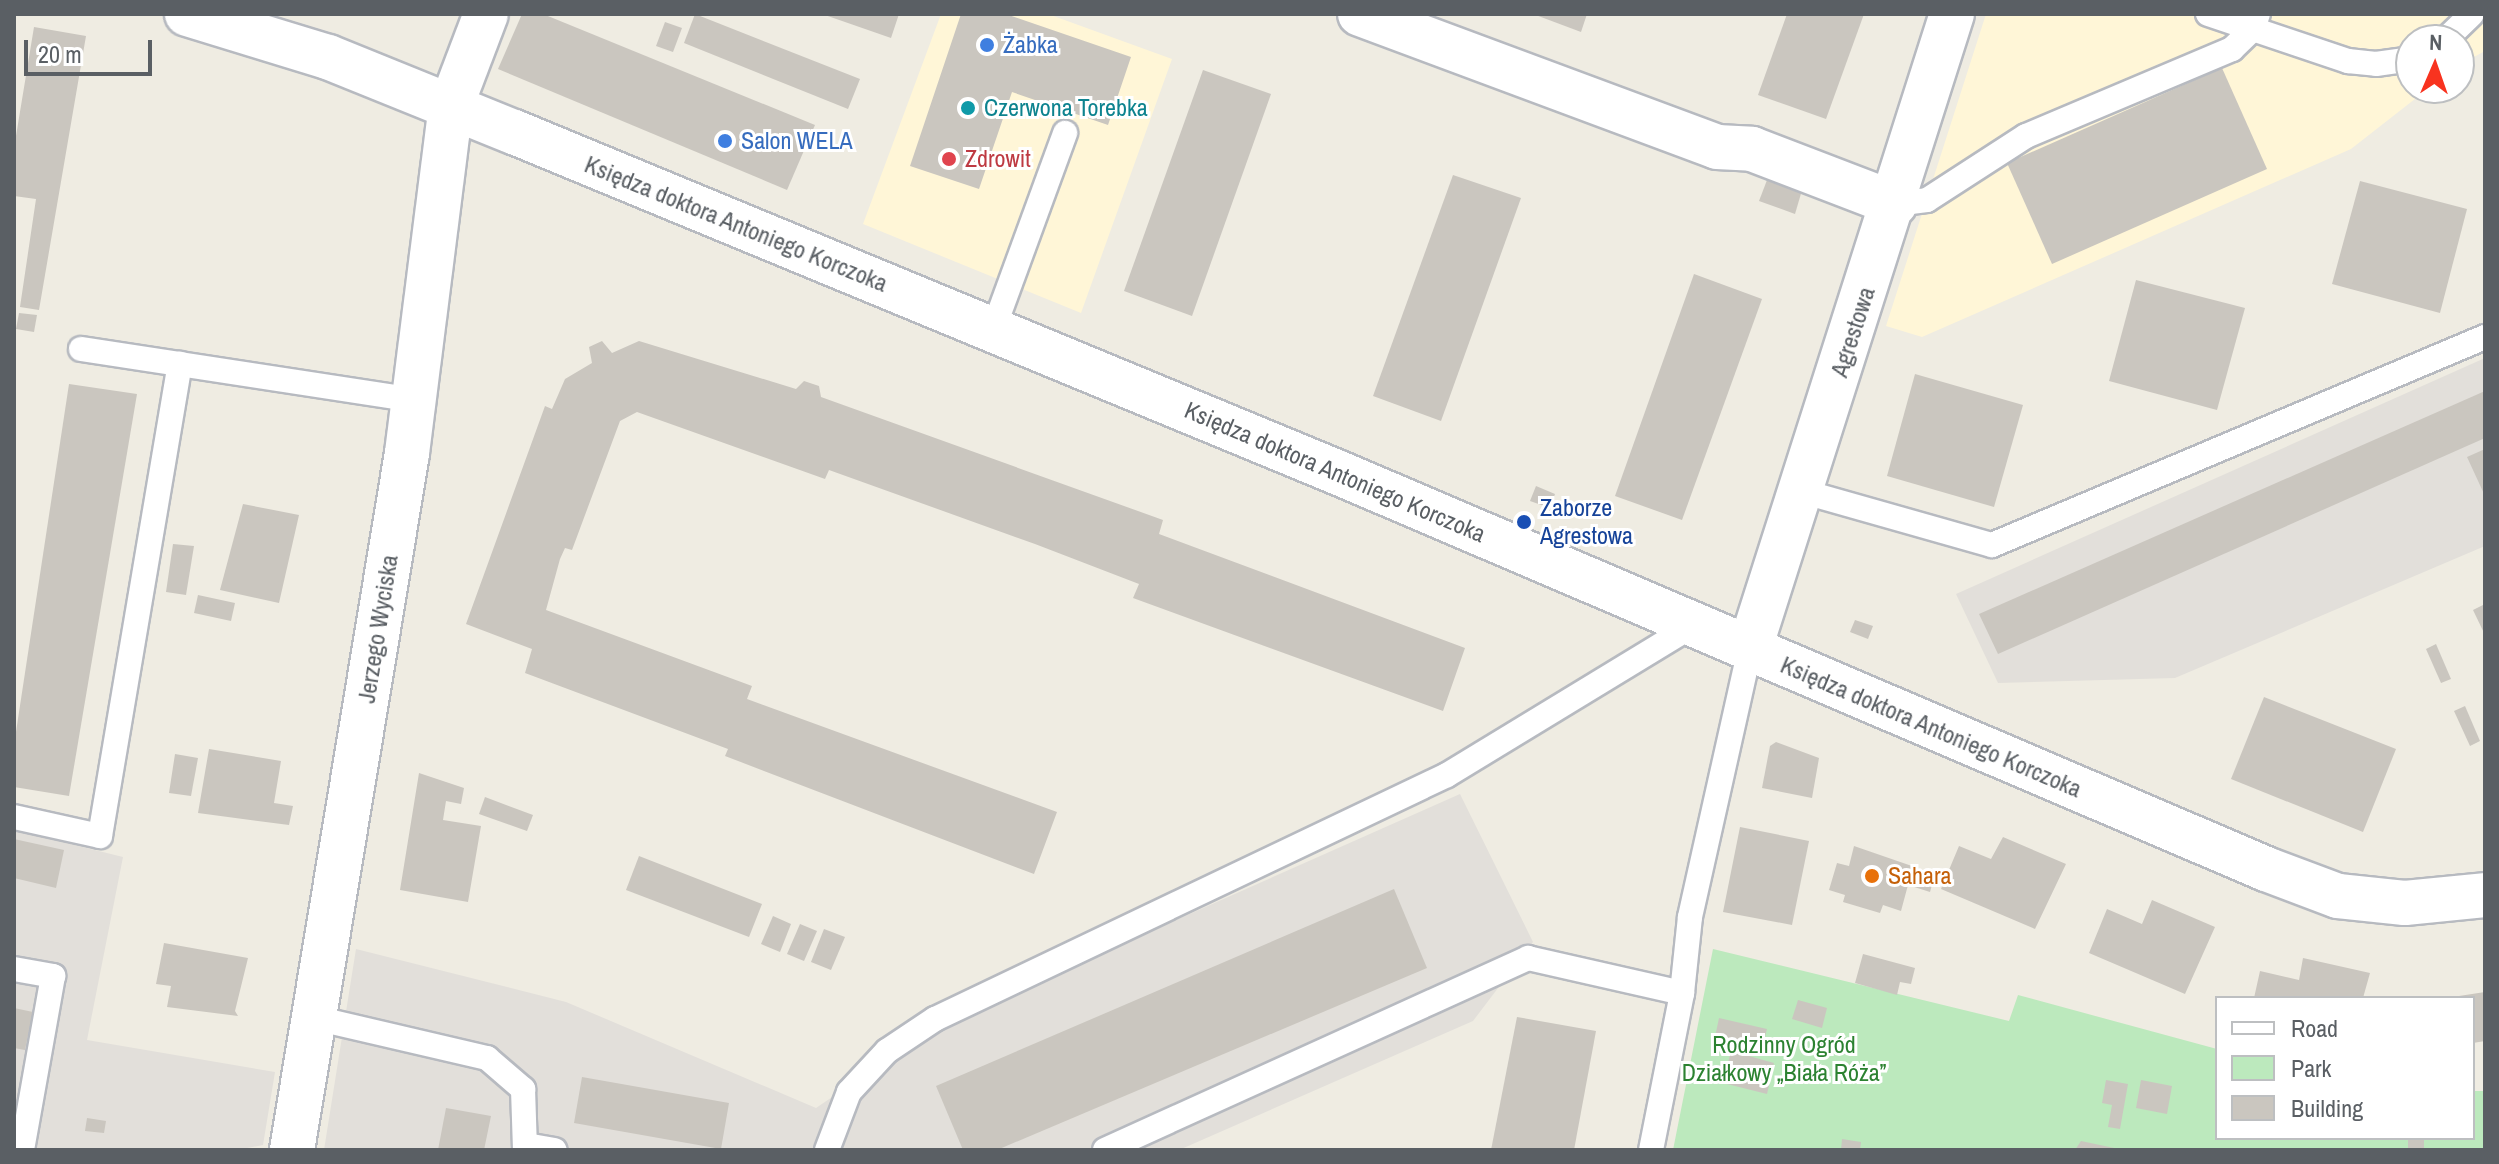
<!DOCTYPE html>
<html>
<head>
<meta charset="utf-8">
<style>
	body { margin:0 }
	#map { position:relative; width:2499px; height:1164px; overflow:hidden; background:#efece2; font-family:"Archivo Narrow",sans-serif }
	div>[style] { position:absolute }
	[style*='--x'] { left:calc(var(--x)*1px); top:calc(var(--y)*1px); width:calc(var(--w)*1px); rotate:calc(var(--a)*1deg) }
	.commercial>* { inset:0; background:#fff6d7 }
	.industrial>* { inset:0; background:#e2dfda }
	.green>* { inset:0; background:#bce9bd }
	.building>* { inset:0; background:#cac6bf }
	.roads { filter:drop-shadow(2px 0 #b7bac0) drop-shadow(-2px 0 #b7bac0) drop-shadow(0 2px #b7bac0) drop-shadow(0 -2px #b7bac0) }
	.service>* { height:24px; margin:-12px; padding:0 12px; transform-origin:12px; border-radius:12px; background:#fff }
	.minor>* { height:44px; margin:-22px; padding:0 22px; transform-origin:22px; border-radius:22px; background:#fff }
	.tertiary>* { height:44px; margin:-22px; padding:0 22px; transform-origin:22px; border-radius:22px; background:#fff }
	.dots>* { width:22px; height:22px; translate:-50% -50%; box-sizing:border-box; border:4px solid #fff; border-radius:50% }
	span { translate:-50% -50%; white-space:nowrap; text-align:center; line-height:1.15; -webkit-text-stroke:6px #fff; paint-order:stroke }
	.shop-label { font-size:24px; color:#366cbe }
	.left { translate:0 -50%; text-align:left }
	.culture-label { font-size:24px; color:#0d838f }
	.health-label { font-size:24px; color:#be3a42 }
	.street-label { font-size:24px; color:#5a5f64 }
	.transit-label { font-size:24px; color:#164399 }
	.food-label { font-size:24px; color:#c56008 }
	.park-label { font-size:24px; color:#2c8231 }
	.frame { position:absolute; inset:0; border:16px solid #5a5f64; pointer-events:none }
	.legend { position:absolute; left:2215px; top:996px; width:260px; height:144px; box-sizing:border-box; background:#fff; border:2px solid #bdbfc1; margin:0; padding:10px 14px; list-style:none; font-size:24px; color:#5a5f64 }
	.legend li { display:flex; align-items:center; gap:16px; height:40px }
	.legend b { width:40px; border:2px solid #bdbfc1 }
	.north { position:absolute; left:2395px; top:24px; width:80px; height:80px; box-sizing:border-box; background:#fff; border:2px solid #bdbfc1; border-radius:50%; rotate:2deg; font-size:22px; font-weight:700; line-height:32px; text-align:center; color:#5a5f64 }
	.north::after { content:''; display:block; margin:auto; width:28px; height:36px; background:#f8331f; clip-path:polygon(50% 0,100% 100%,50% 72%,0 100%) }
	.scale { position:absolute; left:24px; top:40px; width:128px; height:36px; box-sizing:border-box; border:4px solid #5a5f64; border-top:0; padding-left:10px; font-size:24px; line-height:28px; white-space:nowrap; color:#5a5f64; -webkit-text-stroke:6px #fff; paint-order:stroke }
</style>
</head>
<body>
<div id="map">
	<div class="commercial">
		<div style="clip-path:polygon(941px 14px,1048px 14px,1172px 59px,1081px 313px,863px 224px)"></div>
		<div style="clip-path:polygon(1986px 14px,2485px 14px,2485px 51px,2459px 65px,2459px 40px,2411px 40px,2411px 88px,2429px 88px,2351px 149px,1922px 337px,1886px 326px)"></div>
	</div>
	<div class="industrial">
		<div style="clip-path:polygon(2485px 358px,2485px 546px,2175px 678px,1998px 683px,1956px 594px)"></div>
		<div style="clip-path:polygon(1460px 794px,1533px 942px,1473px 1021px,1179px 1150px,324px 1150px,356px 949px,566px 1002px,816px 1108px,935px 1027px)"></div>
		<div style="clip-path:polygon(14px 830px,123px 857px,87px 1040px,275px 1072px,263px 1145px,237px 1150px,14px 1150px)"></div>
	</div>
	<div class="green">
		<div style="clip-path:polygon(1713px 949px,2009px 1021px,2018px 995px,2217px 1049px,2217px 1138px,2473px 1138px,2473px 1091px,2485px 1091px,2485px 1150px,1673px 1150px)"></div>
	</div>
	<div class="building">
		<div style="clip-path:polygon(522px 14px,543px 14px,815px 125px,787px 190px,498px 69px)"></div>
		<div style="clip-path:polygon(695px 14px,860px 79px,848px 109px,684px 43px)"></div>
		<div style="clip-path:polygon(822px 14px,899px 14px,891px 38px)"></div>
		<div style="clip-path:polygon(961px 14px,1006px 14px,1131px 57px,1108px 125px,1012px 92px,979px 189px,910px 166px)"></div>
		<div style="clip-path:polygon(1533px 14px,1587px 14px,1581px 32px)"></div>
		<div style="clip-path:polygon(1787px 14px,1864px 14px,1826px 119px,1758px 95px)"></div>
		<div style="clip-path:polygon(665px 22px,682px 28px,673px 52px,656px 46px)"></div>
		<div style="clip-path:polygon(34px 27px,86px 36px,39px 310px,20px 307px,36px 199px,14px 196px,14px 148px)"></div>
		<div style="clip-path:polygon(2222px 68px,2267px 169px,2052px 264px,2007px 163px)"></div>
		<div style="clip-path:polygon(1203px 70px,1271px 94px,1192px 316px,1124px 291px)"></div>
		<div style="clip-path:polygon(1772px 167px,1805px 180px,1795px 214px,1759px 201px)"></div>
		<div style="clip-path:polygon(1453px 175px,1521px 198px,1441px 421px,1373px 396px)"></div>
		<div style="clip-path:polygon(2360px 181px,2467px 209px,2440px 313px,2332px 284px)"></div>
		<div style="clip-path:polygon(1694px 274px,1762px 299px,1682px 520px,1615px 496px)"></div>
		<div style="clip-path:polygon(2136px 280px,2245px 308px,2217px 410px,2109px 381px)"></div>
		<div style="clip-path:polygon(19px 313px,37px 315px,34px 332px,16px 329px)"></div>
		<div style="clip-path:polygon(602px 341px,612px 353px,639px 341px,796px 389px,804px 381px,819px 386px,821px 397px,1163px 520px,1159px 534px,1465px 648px,1443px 711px,1133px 598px,1139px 584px,1035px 544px,829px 470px,825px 479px,637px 412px,620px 421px,572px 550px,565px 548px,560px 559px,546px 610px,752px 686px,747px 699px,1057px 812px,1034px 874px,725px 756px,728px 749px,525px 673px,532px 649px,466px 624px,545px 406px,552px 409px,565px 379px,592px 363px,589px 347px)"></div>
		<div style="clip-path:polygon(1915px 374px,2023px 405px,1994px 507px,1887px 476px)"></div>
		<div style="clip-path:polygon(69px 384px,137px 394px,69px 796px,14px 787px,14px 745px)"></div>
		<div style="clip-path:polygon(2485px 391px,2485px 438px,1998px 654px,1979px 614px)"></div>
		<div style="clip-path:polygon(2485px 449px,2485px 496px,2467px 457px)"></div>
		<div style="clip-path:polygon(1536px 486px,1555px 494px,1550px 508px,1530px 501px)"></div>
		<div style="clip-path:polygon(243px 504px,299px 515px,279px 603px,220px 590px)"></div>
		<div style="clip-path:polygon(173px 544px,194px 546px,186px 595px,166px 592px)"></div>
		<div style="clip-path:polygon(198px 595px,235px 603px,231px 621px,194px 613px)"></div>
		<div style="clip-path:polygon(2485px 604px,2485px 635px,2473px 610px)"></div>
		<div style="clip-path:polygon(1855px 620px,1873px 626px,1868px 639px,1850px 632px)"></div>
		<div style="clip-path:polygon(2436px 644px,2451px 679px,2441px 683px,2426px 649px)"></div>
		<div style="clip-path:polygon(2264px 697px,2396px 749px,2363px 832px,2231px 779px)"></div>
		<div style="clip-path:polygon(2465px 706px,2480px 741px,2470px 746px,2454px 711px)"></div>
		<div style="clip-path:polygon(1776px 742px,1819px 758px,1812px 798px,1762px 788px,1770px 746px)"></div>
		<div style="clip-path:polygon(209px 749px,281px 761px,274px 803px,293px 806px,289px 825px,198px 813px)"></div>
		<div style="clip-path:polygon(175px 754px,198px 758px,191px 796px,169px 793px)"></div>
		<div style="clip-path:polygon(419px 773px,464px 788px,461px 804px,446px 801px,443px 820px,481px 826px,468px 902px,400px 890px)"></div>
		<div style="clip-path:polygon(485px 797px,533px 815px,527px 831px,479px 814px)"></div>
		<div style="clip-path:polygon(1740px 827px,1809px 841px,1792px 925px,1723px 912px)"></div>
		<div style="clip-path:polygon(2003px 837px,2066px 864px,2035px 929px,1941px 889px,1959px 846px,1991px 859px)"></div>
		<div style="clip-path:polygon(14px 839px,64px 850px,56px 888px,14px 878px)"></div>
		<div style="clip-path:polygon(1854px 846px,1935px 874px,1930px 892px,1908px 885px,1901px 911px,1883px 905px,1880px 913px,1843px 902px,1845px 895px,1829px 890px,1837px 863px,1849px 866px)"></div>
		<div style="clip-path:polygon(639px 856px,762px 904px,749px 937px,626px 890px)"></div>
		<div style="clip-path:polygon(1394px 889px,1427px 968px,997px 1150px,963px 1150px,936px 1086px)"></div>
		<div style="clip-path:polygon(2152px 900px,2215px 927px,2185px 994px,2089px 953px,2107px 909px,2142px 924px)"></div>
		<div style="clip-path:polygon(773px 916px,791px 924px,780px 952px,761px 944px)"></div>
		<div style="clip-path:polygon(800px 924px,817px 931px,804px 961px,787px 954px)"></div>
		<div style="clip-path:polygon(824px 929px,845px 937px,831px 970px,811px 962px)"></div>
		<div style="clip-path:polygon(164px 943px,248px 958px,235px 1011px,238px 1016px,167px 1007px,171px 986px,156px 984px)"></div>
		<div style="clip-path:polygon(1863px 954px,1915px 968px,1911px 984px,1900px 982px,1897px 995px,1855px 983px)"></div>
		<div style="clip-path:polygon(2303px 958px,2370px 973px,2363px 998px,2254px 998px,2260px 971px,2299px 980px)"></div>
		<div style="clip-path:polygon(2485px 992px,2485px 1041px,2473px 1043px,2473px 998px,2459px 996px)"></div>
		<div style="clip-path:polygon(1798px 1000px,1827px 1008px,1822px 1028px,1792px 1019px)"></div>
		<div style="clip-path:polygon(14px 1008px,33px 1012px,25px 1050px,14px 1048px)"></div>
		<div style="clip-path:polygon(1517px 1017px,1596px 1031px,1574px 1150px,1491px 1150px)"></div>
		<div style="clip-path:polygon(1719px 1018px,1767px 1029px,1762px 1048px,1715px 1037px)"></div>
		<div style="clip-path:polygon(1731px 1051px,1774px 1063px,1767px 1094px,1723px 1083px)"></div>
		<div style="clip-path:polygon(582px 1077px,729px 1103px,721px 1149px,574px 1123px)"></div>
		<div style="clip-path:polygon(2106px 1080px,2128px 1084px,2120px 1129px,2108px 1127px,2112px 1105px,2102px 1103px)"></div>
		<div style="clip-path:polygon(2141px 1080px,2172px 1086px,2167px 1114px,2136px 1108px)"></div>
		<div style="clip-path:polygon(446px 1108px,491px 1116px,484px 1150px,438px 1150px)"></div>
		<div style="clip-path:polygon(87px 1118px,106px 1121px,104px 1133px,85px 1131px)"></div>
		<div style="clip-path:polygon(2408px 1138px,2424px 1138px,2424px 1150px,2408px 1150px)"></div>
		<div style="clip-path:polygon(1842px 1139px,1861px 1142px,1860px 1150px,1841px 1150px)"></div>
		<div style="clip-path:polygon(2081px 1141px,2119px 1149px,2119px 1150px,2075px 1150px)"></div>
	</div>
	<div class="roads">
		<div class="service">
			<div style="--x:2208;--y:14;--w:148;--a:18.6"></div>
			<div style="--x:2348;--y:61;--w:28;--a:6"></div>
			<div style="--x:2376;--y:64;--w:35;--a:-8"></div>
			<div style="--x:2445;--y:40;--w:37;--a:-44"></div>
			<div style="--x:1895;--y:204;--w:32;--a:-7"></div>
			<div style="--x:1927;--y:200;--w:118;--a:-32.9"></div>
			<div style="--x:2026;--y:136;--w:224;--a:-22.9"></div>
			<div style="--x:2232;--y:49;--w:29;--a:-44"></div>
			<div style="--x:2253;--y:29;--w:16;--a:-72"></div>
			<div style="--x:993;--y:330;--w:210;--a:-69.9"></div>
			<div style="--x:81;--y:349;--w:338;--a:8.7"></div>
			<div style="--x:1801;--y:491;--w:198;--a:15.8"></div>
			<div style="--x:1992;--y:545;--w:535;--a:-22.88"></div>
			<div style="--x:14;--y:817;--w:88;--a:12.5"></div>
			<div style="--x:100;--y:836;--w:479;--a:-80.4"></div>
			<div style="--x:14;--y:969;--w:40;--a:10"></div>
			<div style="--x:53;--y:976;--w:177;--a:100.1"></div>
			<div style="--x:315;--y:1018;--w:177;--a:13.1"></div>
			<div style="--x:487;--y:1058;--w:48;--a:40.7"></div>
			<div style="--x:523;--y:1089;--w:61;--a:88.1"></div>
			<div style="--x:526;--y:1145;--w:29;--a:10"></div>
			<div style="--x:827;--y:1150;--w:62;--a:-69.2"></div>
			<div style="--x:849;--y:1092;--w:56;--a:-47.2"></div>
			<div style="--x:887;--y:1051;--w:58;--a:-33.7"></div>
			<div style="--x:935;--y:1019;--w:567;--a:-25.48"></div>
			<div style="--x:1447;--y:775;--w:290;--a:-31.3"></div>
			<div style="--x:1105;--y:1150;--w:465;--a:-24.4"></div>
			<div style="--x:1528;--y:958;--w:158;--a:12.8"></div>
			<div style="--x:1651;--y:1150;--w:160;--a:-78.8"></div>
			<div style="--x:1682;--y:993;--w:76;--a:-84"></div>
			<div style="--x:1690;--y:917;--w:276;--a:-77.4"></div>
		</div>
		<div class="minor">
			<div style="--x:1360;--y:14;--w:381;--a:20.4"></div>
			<div style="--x:1717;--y:147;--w:35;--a:3"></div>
			<div style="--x:1752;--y:149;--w:153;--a:21"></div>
			<div style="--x:1750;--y:648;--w:665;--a:-72.33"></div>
			<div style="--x:292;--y:1150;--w:706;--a:-80.63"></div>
			<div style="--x:407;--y:453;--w:350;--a:-82.8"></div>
			<div style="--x:451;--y:106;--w:98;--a:-69.2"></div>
		</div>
		<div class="tertiary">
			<div style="--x:187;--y:14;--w:147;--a:17"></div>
			<div style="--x:328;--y:57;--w:201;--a:22"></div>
			<div style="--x:514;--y:132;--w:893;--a:22.46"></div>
			<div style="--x:1339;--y:473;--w:1008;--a:23.13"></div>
			<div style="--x:2266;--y:869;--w:77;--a:20.6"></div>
			<div style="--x:2338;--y:896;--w:67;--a:6"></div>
			<div style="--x:2405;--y:903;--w:80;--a:-5.7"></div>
		</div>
	</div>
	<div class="dots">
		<div style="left:987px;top:45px;background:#3f7fe0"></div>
		<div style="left:968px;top:108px;background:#0f9aa8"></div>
		<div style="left:725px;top:141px;background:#3f7fe0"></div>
		<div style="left:949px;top:159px;background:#e0444e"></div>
		<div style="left:1524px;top:522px;background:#1a4fb4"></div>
		<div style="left:1872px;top:876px;background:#e8710a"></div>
	</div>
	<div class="shop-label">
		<span class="left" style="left:1003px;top:45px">Żabka</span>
		<span class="left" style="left:741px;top:141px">Salon WELA</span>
	</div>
	<div class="culture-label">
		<span class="left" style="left:984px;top:108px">Czerwona Torebka</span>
	</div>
	<div class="health-label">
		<span class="left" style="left:965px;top:159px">Zdrowit</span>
	</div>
	<div class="street-label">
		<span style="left:736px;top:224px;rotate:22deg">Księdza doktora Antoniego Korczoka</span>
		<span style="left:1853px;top:332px;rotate:-72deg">Agrestowa</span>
		<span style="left:1335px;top:472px;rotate:23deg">Księdza doktora Antoniego Korczoka</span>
		<span style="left:378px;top:629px;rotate:-81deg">Jerzego Wyciska</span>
		<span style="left:1931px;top:727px;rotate:23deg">Księdza doktora Antoniego Korczoka</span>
	</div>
	<div class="transit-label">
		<span class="left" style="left:1540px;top:522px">Zaborze<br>Agrestowa</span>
	</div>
	<div class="food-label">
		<span class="left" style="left:1888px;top:876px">Sahara</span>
	</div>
	<div class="park-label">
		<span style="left:1784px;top:1059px">Rodzinny Ogród<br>Działkowy „Biała Róża”</span>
	</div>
	<div class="frame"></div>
	<ul class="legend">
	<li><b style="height:10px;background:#fff"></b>Road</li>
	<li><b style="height:22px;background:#bce9bd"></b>Park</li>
	<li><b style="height:22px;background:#cac6bf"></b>Building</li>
	</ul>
	<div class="north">N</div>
	<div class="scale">20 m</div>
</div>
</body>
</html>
